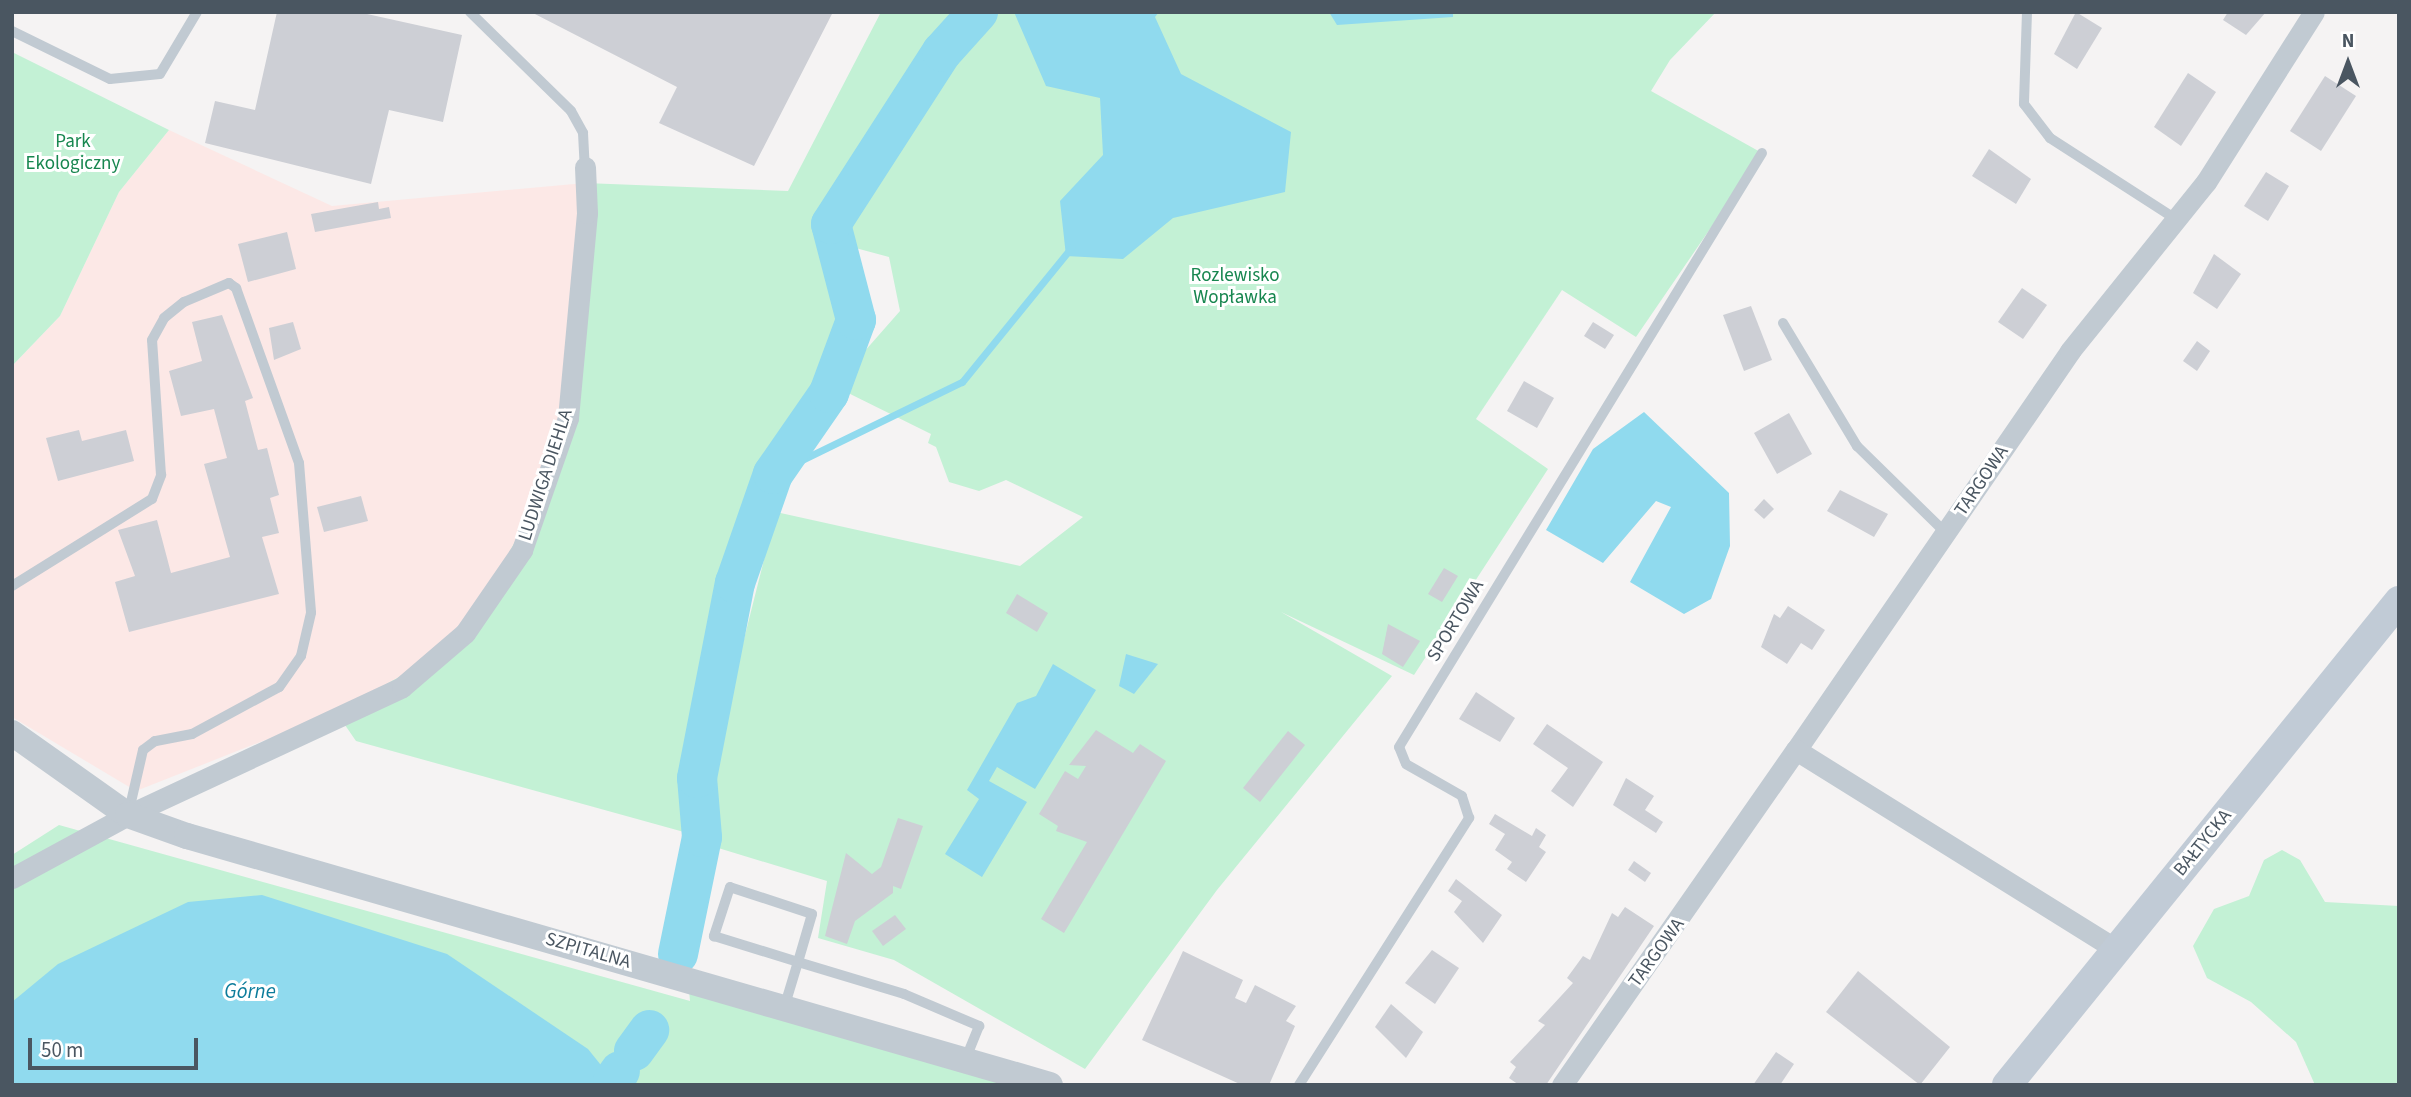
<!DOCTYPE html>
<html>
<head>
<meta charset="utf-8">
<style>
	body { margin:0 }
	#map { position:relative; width:2411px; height:1097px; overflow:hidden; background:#f5f3f3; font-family:"Source Sans 3",sans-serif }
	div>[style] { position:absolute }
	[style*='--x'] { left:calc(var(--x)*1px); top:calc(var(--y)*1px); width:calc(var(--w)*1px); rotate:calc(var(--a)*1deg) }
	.medical>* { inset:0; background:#fce8e6 }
	.green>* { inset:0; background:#c3f1d5 }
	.water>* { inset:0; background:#90daee }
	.stream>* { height:7px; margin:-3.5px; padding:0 3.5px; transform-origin:3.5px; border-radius:3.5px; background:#90daee }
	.river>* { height:40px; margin:-20px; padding:0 20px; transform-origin:20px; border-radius:20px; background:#90daee }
	.building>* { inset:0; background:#cdcfd5 }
	.service>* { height:10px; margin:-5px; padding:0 5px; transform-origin:5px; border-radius:5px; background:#c1cad2 }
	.minor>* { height:21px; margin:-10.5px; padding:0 10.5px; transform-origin:10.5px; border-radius:10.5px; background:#c1cad2 }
	.tertiary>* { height:26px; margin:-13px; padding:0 13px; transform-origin:13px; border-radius:13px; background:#c1cad2 }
	.secondary>* { height:30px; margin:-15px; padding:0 15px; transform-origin:15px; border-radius:15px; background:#c1cbd6 }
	span { translate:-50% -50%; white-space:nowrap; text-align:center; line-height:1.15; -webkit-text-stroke:6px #fff; paint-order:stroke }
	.park-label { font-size:19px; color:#17864f }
	.street-label { font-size:19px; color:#4a5661 }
	.water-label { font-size:21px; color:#0c7c9b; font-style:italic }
	.frame { position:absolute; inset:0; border:14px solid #4a5661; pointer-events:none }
	.north { position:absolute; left:2313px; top:28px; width:70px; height:70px; -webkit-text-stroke:5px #fff; paint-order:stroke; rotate:0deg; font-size:19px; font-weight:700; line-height:28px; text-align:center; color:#4a5661 }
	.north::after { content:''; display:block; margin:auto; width:24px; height:32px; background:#4a5661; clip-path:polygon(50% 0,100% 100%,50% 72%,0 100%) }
	.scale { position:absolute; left:28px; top:1038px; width:170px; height:32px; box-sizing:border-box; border:4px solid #4a5661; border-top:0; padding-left:9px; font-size:21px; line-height:24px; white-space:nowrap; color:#4a5661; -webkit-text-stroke:5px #fff; paint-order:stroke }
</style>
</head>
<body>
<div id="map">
	<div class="medical">
		<div style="clip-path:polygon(169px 130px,332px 206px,585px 183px,568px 401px,509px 574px,419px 666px,336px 712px,136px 791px,12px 717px,12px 366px,60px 316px,119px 192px)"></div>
	</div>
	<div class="green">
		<div style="clip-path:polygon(881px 12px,1716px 12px,1670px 60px,1651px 91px,1762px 153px,1636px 337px,1562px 290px,1476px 419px,1548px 469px,1414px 675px,1281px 612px,1392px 676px,1217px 890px,1085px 1069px,894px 960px,818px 938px,827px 881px,715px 847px,710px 774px,776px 512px,1020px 566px,1083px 517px,1006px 480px,979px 491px,949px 482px,936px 447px,928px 443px,931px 434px,834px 386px,900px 311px,889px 257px,837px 243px,856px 320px,829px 393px,773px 474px,735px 583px,697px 778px,702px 837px,356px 741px,336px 712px,419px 666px,472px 623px,559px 458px,585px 183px,788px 191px)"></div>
		<div style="clip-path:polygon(12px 52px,169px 130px,119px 192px,60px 316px,12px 366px)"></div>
		<div style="clip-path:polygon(59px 825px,690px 1001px,689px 990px,1020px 1085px,12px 1085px,12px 855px)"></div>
		<div style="clip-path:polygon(2282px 850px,2300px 860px,2325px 902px,2399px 906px,2399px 1085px,2315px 1085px,2296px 1042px,2251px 1002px,2207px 978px,2193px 946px,2214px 909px,2249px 896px,2264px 860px)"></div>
	</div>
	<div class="water">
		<div style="clip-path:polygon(1014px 12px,1159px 12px,1155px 17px,1181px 74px,1291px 132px,1285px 192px,1173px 218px,1123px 259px,1066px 256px,1060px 201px,1103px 155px,1100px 98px,1046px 86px)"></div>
		<div style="clip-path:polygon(1329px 12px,1453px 12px,1453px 17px,1337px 25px)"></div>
		<div style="clip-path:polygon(1644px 412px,1729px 493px,1730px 546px,1711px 599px,1684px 614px,1630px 582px,1671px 507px,1656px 501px,1603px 563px,1546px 530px,1593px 449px)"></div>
		<div style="clip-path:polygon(1126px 654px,1158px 664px,1134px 694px,1119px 686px)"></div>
		<div style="clip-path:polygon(1053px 664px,1096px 690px,1035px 789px,997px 767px,989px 781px,1027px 802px,982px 877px,945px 854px,979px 799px,967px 790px,1017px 703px,1036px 696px)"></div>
		<div style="clip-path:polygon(262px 895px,447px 954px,588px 1049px,617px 1085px,12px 1085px,12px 1002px,58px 964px,188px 902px)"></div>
	</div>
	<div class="stream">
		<div style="--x:773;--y:474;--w:210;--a:-26"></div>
		<div style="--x:962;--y:382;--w:173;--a:-50.9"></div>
	</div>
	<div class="river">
		<div style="--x:678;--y:954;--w:119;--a:-78.4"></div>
		<div style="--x:702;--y:837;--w:59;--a:-94.8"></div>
		<div style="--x:697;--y:778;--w:199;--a:-79"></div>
		<div style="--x:735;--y:583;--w:115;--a:-70.8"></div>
		<div style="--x:773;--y:474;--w:98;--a:-55.3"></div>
		<div style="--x:829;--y:393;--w:78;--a:-69.7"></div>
		<div style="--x:856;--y:320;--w:99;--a:-104.6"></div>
		<div style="--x:831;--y:224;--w:205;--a:-57.2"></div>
		<div style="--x:942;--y:52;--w:54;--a:-48"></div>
		<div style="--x:634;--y:1051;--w:26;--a:-54"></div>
		<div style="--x:613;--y:1081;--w:12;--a:-55"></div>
	</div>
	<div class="building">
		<div style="clip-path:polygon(277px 12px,358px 12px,462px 35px,443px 122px,389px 110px,371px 184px,205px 143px,215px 101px,255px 110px)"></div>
		<div style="clip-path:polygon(531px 12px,833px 12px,754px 166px,659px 123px,677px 87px)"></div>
		<div style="clip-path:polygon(2076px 12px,2102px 28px,2077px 69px,2054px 54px)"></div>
		<div style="clip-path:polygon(2228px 12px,2266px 12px,2246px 35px,2223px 20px)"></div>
		<div style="clip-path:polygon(2188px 73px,2216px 92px,2181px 146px,2154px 127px)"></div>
		<div style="clip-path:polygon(2325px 76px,2356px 96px,2321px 151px,2290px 131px)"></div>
		<div style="clip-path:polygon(1989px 149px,2031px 179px,2016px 204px,1972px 176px)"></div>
		<div style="clip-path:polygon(2266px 172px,2289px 186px,2268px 221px,2244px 206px)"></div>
		<div style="clip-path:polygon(378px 202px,379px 209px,389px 207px,391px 218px,315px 232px,311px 214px)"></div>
		<div style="clip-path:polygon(287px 232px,296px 269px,248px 282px,238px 244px)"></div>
		<div style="clip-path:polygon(2214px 254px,2241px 274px,2217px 309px,2193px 293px)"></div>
		<div style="clip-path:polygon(2022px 288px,2047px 305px,2023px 339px,1998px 322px)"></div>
		<div style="clip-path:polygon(1751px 306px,1772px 360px,1744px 371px,1723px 315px)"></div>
		<div style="clip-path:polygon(222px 315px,253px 398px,245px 401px,258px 450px,267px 448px,279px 495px,270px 498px,279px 533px,262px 537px,279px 594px,129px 632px,115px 582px,135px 576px,118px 530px,157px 520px,171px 573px,230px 557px,204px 464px,227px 458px,214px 409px,181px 416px,169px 371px,202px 361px,192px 322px)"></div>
		<div style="clip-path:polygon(293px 322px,301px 349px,274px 360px,269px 328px)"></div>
		<div style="clip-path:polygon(1593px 322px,1614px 335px,1605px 349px,1584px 336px)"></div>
		<div style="clip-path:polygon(2197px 341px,2210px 351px,2197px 371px,2183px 361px)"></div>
		<div style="clip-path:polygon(1524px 381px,1554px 398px,1537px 428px,1507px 411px)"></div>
		<div style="clip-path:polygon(1789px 413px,1812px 454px,1777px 474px,1754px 433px)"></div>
		<div style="clip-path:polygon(79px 430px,82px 441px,126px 430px,134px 461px,58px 481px,46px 438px)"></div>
		<div style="clip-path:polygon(1840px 490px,1888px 514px,1874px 537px,1827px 511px)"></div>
		<div style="clip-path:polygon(361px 496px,368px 521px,324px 532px,317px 507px)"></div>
		<div style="clip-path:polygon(1764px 499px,1774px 509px,1764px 519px,1754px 510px)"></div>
		<div style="clip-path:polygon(1444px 568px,1458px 576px,1442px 602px,1428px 594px)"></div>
		<div style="clip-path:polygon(1017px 594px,1048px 613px,1037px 632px,1006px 613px)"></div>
		<div style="clip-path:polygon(1788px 606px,1825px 630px,1812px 650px,1801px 643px,1787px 664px,1761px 647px,1774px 614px,1780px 618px)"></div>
		<div style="clip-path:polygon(1388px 624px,1420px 641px,1403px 667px,1382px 654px)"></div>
		<div style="clip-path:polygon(1476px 692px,1515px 718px,1500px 742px,1459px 719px)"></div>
		<div style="clip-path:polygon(1547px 724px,1603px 762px,1573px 807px,1551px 791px,1568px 768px,1533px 744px)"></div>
		<div style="clip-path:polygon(1096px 730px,1133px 753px,1140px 744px,1166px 761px,1064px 933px,1041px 919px,1087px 842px,1056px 831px,1058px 826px,1039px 814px,1065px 771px,1078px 779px,1086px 766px,1069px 765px)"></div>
		<div style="clip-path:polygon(1288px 731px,1305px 745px,1260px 802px,1243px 788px)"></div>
		<div style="clip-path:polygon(1626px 778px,1654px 796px,1645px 810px,1663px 822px,1656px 833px,1613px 805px)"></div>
		<div style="clip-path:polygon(1495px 814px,1532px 836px,1536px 828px,1546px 835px,1539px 847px,1546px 852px,1526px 882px,1507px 869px,1512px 862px,1495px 850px,1505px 834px,1489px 824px)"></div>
		<div style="clip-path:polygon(898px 818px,923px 826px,901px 889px,893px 886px,893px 893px,855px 921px,847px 944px,825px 936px,846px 853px,872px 874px,881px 867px)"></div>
		<div style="clip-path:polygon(1634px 861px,1651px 873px,1645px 882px,1628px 870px)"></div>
		<div style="clip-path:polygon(1456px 879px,1502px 915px,1483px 943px,1454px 912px,1462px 901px,1448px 891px)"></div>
		<div style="clip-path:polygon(1625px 907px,1654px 926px,1546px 1085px,1519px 1085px,1509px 1078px,1516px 1067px,1510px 1062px,1545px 1025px,1538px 1021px,1573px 983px,1567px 978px,1583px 956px,1590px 960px,1612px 913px,1618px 917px)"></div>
		<div style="clip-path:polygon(895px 915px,906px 929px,883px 946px,872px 931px)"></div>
		<div style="clip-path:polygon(1432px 950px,1459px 968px,1435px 1004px,1405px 983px)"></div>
		<div style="clip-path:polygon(1183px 951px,1243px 980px,1235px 998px,1246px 1003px,1255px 985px,1296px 1006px,1286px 1021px,1295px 1026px,1269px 1085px,1242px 1085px,1142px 1040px)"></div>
		<div style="clip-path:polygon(1858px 971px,1950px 1047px,1920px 1085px,1826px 1012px)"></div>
		<div style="clip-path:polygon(1391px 1004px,1423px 1032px,1406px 1058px,1375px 1027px)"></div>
		<div style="clip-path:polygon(1776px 1052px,1794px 1064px,1780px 1085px,1753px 1085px)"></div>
	</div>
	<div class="service">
		<div style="--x:470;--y:12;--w:141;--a:44.4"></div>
		<div style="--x:571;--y:111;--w:25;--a:61"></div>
		<div style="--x:583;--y:133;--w:34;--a:87"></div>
		<div style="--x:2027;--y:12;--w:92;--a:91.9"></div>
		<div style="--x:2024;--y:104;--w:43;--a:52.6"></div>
		<div style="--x:2050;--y:138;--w:151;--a:32.8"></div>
		<div style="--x:12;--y:31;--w:109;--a:26.1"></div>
		<div style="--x:110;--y:79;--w:50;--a:-5.7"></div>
		<div style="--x:160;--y:74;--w:72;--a:-59.2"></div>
		<div style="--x:1783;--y:323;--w:144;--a:59"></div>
		<div style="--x:1857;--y:446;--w:126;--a:44.4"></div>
		<div style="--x:12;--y:586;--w:165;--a:-31.9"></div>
		<div style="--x:152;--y:499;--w:26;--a:-69"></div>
		<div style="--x:161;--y:475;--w:135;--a:-93.8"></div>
		<div style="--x:152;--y:340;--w:25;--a:-61"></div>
		<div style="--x:164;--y:318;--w:26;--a:-39"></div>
		<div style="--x:184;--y:302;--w:49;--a:-22.9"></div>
		<div style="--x:229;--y:283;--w:9;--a:36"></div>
		<div style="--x:236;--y:288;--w:186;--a:70.2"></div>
		<div style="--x:299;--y:463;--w:150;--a:85.4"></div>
		<div style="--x:311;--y:613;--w:44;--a:103.1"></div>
		<div style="--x:301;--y:656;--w:38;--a:125"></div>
		<div style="--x:279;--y:687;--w:99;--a:151.6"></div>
		<div style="--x:192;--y:734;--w:38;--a:169"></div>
		<div style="--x:155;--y:741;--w:15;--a:143"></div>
		<div style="--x:143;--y:750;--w:67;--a:103"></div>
		<div style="--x:784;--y:1008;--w:48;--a:-73.1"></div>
		<div style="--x:798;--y:962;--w:50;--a:-73.7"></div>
		<div style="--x:812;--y:914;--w:86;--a:-161.8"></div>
		<div style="--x:730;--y:887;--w:52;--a:108.1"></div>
		<div style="--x:714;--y:936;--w:88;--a:17.2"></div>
		<div style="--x:798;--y:962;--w:111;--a:16.8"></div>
		<div style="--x:904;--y:994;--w:82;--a:23.1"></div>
		<div style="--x:979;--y:1026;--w:35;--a:112"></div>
		<div style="--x:1299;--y:1085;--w:317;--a:-57.5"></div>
		<div style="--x:1469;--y:818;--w:23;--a:-108"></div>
		<div style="--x:1462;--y:796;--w:64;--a:-150.3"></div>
		<div style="--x:1406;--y:764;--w:18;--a:-112"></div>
		<div style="--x:1399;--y:747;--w:696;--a:-58.57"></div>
	</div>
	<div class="minor">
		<div style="--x:1796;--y:750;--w:484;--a:-55.5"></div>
		<div style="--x:2070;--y:351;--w:217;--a:-51.2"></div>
		<div style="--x:2206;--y:182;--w:201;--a:-57.6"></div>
		<div style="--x:12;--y:878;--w:132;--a:-28.5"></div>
		<div style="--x:128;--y:815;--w:302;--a:-25"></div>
		<div style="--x:402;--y:687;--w:83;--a:-40.6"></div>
		<div style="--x:465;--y:633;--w:101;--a:-55.5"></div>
		<div style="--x:522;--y:550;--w:140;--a:-70.8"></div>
		<div style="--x:568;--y:418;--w:206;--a:-84.7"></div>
		<div style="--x:587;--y:213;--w:46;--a:-92.5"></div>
		<div style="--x:1562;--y:1085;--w:409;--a:-55.1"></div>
		<div style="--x:1796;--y:750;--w:377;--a:31.9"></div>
	</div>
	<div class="tertiary">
		<div style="--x:12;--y:733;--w:142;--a:35.3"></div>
		<div style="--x:128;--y:815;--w:63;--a:19.6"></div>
		<div style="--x:187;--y:836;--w:898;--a:16.09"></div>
	</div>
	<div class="secondary">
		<div style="--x:2007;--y:1085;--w:623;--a:-51"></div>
	</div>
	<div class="park-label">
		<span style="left:73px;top:153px">Park<br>Ekologiczny</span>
		<span style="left:1235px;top:287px">Rozlewisko<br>Wopławka</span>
	</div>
	<div class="street-label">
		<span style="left:546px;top:475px;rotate:-72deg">LUDWIGA DIEHLA</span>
		<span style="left:1982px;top:481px;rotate:-56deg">TARGOWA</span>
		<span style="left:1456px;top:621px;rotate:-59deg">SPORTOWA</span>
		<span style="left:2203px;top:843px;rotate:-51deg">BAŁTYCKA</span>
		<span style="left:588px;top:951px;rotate:16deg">SZPITALNA</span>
		<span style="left:1657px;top:953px;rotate:-54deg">TARGOWA</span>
	</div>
	<div class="water-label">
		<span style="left:250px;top:991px">Górne</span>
	</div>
	<div class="frame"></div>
	<div class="north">N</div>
	<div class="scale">50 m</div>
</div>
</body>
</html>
